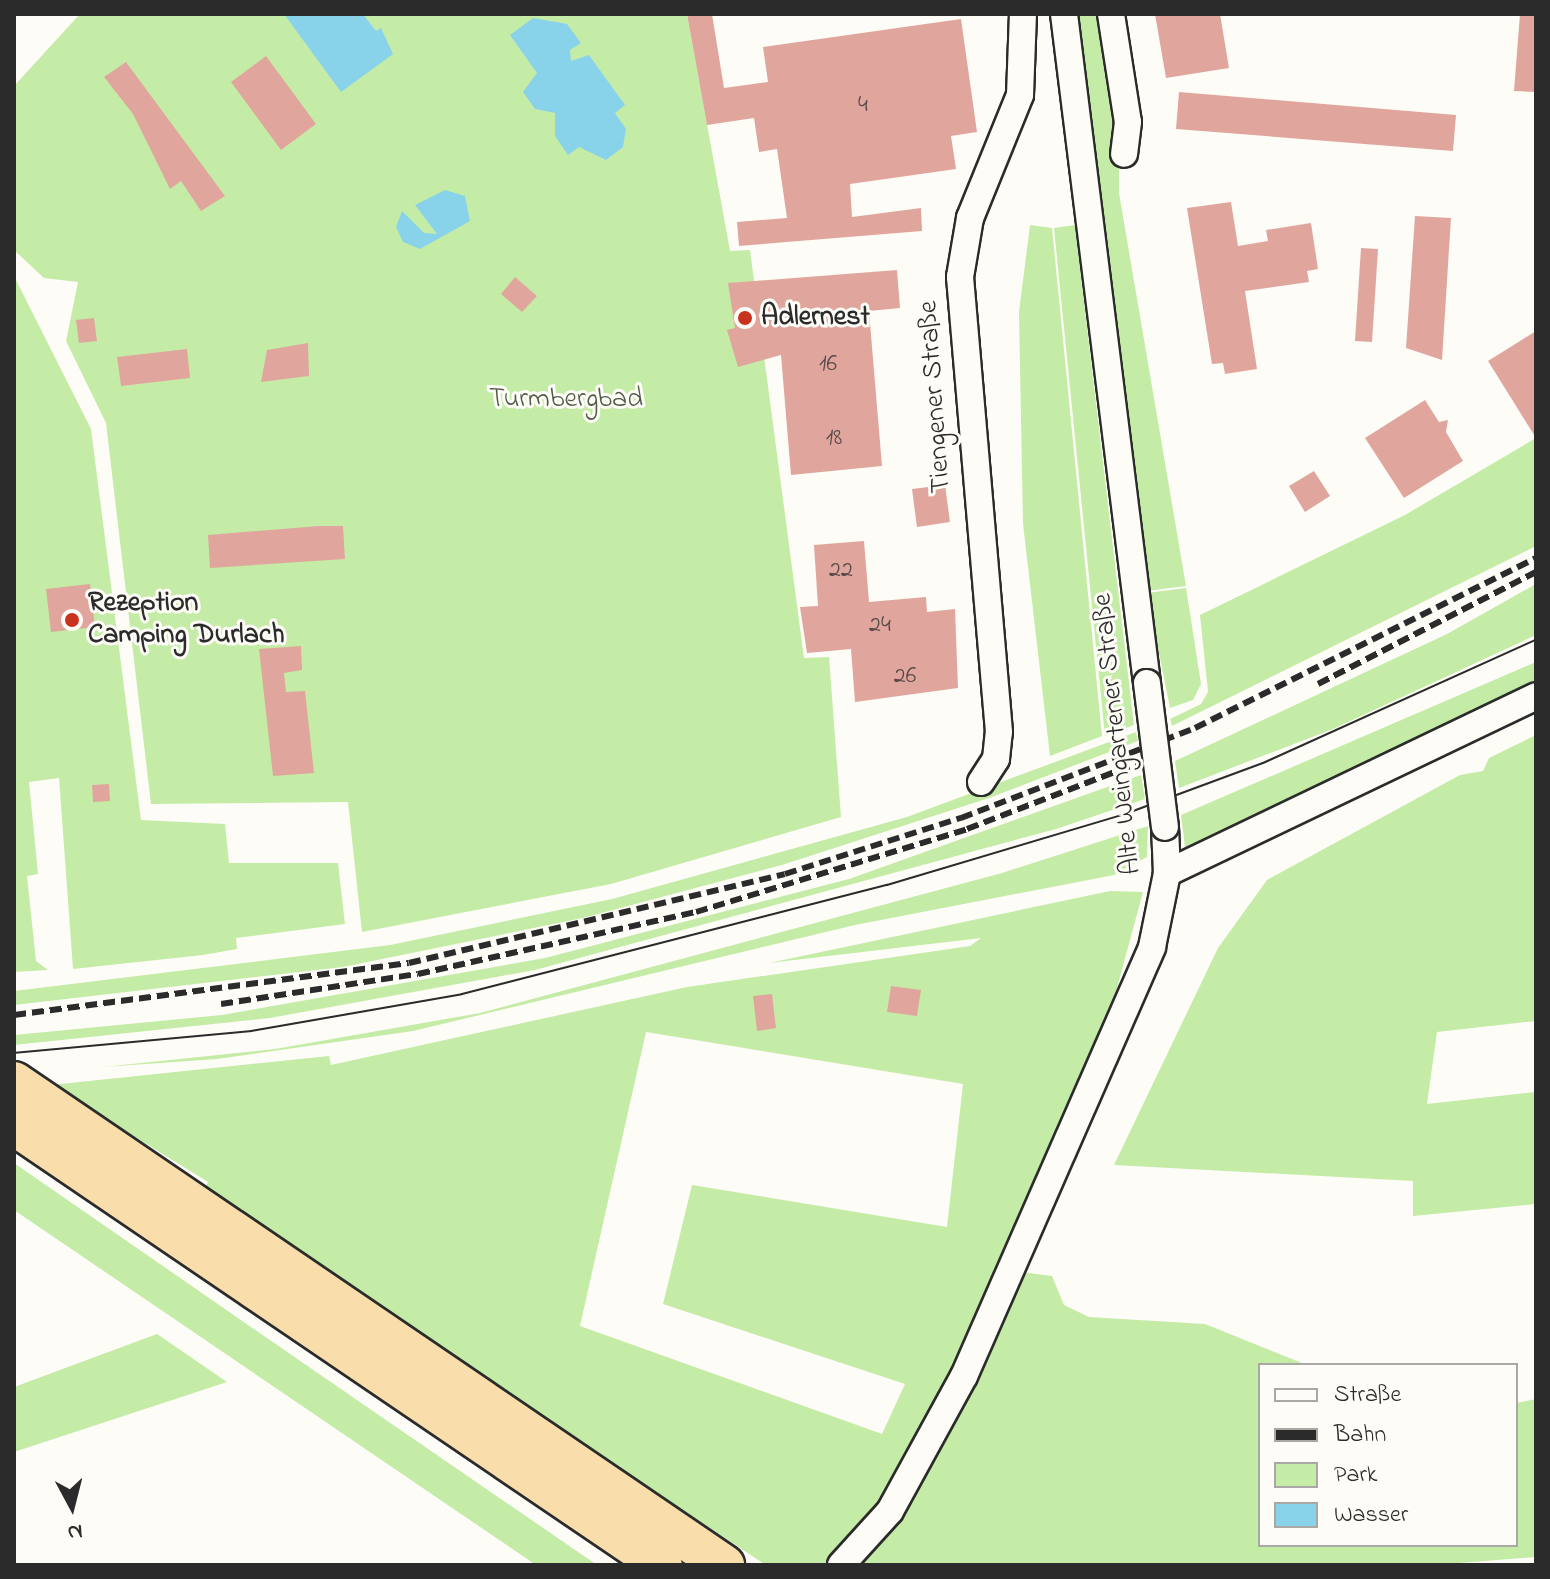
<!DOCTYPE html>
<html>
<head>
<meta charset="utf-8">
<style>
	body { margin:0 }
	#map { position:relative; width:1550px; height:1579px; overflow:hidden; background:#fdfcf7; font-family:"Indie Flower",sans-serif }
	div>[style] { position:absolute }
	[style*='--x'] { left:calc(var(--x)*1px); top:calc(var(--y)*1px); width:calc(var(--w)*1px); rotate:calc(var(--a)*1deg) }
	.green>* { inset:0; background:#c5eca7 }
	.water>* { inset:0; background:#89d3ea }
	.building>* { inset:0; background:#e0a69d }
	.roads { filter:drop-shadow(2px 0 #2b2b2b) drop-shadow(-2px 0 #2b2b2b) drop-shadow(0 2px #2b2b2b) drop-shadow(0 -2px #2b2b2b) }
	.minor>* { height:26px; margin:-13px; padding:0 13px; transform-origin:13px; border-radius:13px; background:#fdfcf7 }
	.highway>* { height:40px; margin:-20px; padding:0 20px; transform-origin:20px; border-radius:20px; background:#f9deab }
	.tram>* { height:2px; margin:-1px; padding:0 1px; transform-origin:1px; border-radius:1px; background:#2b2b2b }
	.rail>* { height:6px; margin-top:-3px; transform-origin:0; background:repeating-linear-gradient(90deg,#2b2b2b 0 12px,transparent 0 18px) }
	.bridges { filter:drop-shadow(2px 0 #2b2b2b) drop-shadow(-2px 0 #2b2b2b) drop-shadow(0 2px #2b2b2b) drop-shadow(0 -2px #2b2b2b) }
	.minor-bridge>* { height:26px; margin:-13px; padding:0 13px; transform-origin:13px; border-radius:13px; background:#fdfcf7 }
	.dots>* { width:22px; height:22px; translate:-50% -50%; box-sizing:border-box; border:4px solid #fdfcf7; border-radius:50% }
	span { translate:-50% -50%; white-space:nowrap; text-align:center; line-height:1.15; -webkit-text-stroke:6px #fdfcf7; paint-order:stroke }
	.number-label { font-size:24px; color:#584a48 }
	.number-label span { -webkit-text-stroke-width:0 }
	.poi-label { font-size:28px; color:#2b2b2b; font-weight:700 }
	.left { translate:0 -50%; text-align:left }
	.street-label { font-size:28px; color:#2b2b2b }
	.park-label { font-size:28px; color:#525b4a }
	.frame { position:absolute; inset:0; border:16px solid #2b2b2b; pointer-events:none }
	.legend { position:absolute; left:1258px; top:1363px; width:260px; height:184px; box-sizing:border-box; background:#fdfcf7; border:2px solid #a9a8a5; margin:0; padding:10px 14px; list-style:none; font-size:24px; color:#2b2b2b }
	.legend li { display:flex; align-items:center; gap:16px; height:40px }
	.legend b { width:40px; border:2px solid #a9a8a5 }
	.north { position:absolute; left:32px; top:1467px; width:80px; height:80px; -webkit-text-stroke:6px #fdfcf7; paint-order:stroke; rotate:173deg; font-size:22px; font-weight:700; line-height:32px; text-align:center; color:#2b2b2b }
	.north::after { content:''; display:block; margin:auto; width:28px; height:36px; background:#2b2b2b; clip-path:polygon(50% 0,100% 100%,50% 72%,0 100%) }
</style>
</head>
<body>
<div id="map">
	<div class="green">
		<div style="clip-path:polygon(80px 14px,687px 14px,730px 251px,750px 250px,804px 658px,829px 657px,841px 817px,611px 884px,362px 932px,348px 802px,151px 804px,106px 423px,66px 341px,78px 282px,44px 278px,14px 250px,14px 86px)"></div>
		<div style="clip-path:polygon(1071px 14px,1102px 14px,1119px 119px,1119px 193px,1186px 586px,1147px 591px)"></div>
		<div style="clip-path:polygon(1030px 225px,1052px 228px,1102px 736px,1050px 756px,1023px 524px,1019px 312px)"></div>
		<div style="clip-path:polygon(1075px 225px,1134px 725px,1105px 736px,1054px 228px)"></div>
		<div style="clip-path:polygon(14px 276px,91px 429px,141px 820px,225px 824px,229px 863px,338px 863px,345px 924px,236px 938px,237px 949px,203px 955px,73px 969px,59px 778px,29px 782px,38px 874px,27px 876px,36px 961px,48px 970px,14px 972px)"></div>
		<div style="clip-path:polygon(1536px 438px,1536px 546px,1172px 726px,1170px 719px,1201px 704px,1208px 692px,1200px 615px,1405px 515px)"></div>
		<div style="clip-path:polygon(1536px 584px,1536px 635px,1333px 729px,1179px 788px,1175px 761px,1447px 634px)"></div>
		<div style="clip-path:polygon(1186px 588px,1201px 684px,1193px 700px,1170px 708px,1147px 593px)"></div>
		<div style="clip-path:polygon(1536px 662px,1536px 690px,1186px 854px,1181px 815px)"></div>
		<div style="clip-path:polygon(1136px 732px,1138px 741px,989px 798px,782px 865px,583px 918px,343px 967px,14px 1005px,14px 991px,390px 945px,612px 899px,907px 817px)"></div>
		<div style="clip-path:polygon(1536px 735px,1536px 1021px,1437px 1032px,1427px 1104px,1536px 1092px,1536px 1204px,1413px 1216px,1413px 1181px,1114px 1165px,1218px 948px,1267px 880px,1460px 775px,1483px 771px,1489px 758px)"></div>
		<div style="clip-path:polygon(1141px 775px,1145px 799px,1056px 829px,535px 970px,270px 1018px,14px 1045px,14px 1035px,222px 1015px,545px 958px,849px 879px)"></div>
		<div style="clip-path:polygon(1148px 826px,1147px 857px,1114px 875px,855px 925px,413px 1031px,217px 1059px,103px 1067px,275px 1049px,480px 1013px,1002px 873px)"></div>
		<div style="clip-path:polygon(evenodd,1110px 891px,1143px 892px,1117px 988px,943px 1400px,871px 1522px,830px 1565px,766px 1565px,292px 1252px,204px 1190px,208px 1182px,51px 1085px,329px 1056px,331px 1065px,687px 987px,970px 946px,981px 938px,769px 963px,1110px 891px,646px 1032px,963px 1084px,947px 1227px,692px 1185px,663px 1304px,905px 1384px,882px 1434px,580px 1326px,646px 1032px)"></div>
		<div style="clip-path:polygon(14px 1163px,293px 1356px,597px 1565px,536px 1565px,14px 1210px)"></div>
		<div style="clip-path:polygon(1021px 1272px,1052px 1276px,1064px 1305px,1089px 1317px,1205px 1324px,1307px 1365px,1260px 1365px,1260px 1545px,1516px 1545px,1516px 1403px,1536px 1399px,1536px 1557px,1433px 1565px,855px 1565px,891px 1528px,935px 1460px)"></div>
		<div style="clip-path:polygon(157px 1334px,227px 1382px,14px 1452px,14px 1387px)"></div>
	</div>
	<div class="water">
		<div style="clip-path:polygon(284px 14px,363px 14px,376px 31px,381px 28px,393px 54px,341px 92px)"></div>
		<div style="clip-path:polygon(533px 18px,567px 24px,581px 43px,570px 50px,571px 61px,589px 55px,625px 105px,615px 113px,626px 129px,623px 147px,606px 160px,579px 147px,568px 155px,555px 136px,555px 113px,535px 109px,523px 92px,537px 73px,510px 35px)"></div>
		<div style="clip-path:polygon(445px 190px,465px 196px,470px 221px,420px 249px,403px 242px,396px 227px,402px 211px,424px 233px,437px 234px,415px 205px)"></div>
	</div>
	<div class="building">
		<div style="clip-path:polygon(687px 14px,712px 14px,724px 88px,768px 82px,763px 47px,961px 19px,977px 132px,951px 136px,956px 169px,850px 184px,852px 217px,921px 208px,922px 231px,739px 246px,737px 222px,787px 218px,777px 149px,759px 152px,754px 118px,707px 125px)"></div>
		<div style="clip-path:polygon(1155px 14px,1220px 14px,1229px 68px,1166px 78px)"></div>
		<div style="clip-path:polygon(1520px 14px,1536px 14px,1536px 92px,1514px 91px)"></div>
		<div style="clip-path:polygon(266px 56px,316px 124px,281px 150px,231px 82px)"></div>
		<div style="clip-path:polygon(126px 62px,225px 196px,201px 211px,181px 181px,170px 189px,133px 114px,104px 77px)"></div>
		<div style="clip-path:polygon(1179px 92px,1456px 115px,1453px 151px,1176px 129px)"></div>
		<div style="clip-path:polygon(1231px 202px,1238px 246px,1268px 241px,1266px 230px,1311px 223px,1318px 269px,1307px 271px,1309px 282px,1245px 291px,1257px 369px,1225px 374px,1223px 363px,1212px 364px,1187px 208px)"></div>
		<div style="clip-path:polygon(1415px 216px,1451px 218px,1442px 360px,1406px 348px)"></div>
		<div style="clip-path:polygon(1361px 248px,1378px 249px,1372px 342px,1355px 341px)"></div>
		<div style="clip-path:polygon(897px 270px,900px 308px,869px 311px,882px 466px,791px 475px,781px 355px,738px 367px,727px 330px,735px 328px,728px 283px)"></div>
		<div style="clip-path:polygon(515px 277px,537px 296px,522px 312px,501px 294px)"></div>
		<div style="clip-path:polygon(94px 318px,97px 341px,79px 343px,76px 320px)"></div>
		<div style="clip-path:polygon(1536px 331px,1536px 438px,1488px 361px)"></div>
		<div style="clip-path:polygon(308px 343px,309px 376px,261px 382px,267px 350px)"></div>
		<div style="clip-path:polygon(187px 349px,190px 378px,121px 386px,117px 357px)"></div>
		<div style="clip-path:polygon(1425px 400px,1439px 422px,1448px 420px,1446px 432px,1463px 461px,1404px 498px,1365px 438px)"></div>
		<div style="clip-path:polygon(1314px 471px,1330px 496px,1305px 512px,1289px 486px)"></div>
		<div style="clip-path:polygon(945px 485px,950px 522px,917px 527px,912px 489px)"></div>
		<div style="clip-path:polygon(319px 526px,343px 526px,345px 559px,210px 568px,208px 535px)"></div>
		<div style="clip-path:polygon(864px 541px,869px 602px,926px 597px,927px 612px,955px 609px,958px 688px,855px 702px,851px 649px,807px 653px,800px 607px,818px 606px,814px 545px)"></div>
		<div style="clip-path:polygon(90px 584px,95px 627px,51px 632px,46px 589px)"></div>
		<div style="clip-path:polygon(301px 646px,302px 670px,284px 673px,286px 692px,305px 691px,314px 773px,273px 776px,259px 649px)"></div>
		<div style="clip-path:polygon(109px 784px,110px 801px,93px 802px,92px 785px)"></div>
		<div style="clip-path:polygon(891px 986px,921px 990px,917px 1016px,887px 1012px)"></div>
		<div style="clip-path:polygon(772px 994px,776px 1028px,757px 1031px,753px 996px)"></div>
	</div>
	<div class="roads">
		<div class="minor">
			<div style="--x:1064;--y:14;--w:674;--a:82.93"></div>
			<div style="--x:1111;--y:14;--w:109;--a:81.1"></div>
			<div style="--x:1128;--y:122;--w:32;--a:97"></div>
			<div style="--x:981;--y:782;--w:27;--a:-57"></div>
			<div style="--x:996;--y:759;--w:27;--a:-84"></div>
			<div style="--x:999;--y:732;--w:457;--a:-94.9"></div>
			<div style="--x:960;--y:277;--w:60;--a:-80.4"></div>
			<div style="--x:970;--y:218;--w:133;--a:-67.9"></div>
			<div style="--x:1020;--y:95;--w:81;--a:-87.9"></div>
			<div style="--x:1167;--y:873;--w:409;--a:-25.6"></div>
			<div style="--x:841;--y:1565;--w:73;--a:-47.8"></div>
			<div style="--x:890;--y:1511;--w:154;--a:-61.3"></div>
			<div style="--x:964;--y:1376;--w:468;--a:-66.3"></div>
			<div style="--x:1152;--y:947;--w:76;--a:-78.5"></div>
			<div style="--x:1167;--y:873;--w:46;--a:-92.5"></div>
		</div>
		<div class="highway">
			<div style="--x:14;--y:1082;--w:859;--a:34.23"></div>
			<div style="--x:14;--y:1125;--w:783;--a:34.18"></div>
		</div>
	</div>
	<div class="tram">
		<div style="--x:14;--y:1053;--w:238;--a:-5.3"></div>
		<div style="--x:251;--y:1031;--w:214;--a:-9.9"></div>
		<div style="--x:462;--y:994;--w:439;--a:-14.4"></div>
		<div style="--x:887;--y:885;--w:248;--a:-16.6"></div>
		<div style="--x:1125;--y:814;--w:147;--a:-20.3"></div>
		<div style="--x:1263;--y:763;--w:299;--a:-24.3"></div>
	</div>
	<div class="rail">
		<div style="--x:1318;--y:684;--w:245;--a:-27.2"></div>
		<div style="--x:221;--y:1004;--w:199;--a:-8.7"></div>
		<div style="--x:418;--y:974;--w:285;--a:-12.6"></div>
		<div style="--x:696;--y:912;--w:283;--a:-17"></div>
		<div style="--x:967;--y:829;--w:208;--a:-21.1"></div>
		<div style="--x:14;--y:1015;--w:398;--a:-7.5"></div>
		<div style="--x:409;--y:963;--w:386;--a:-13.3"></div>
		<div style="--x:785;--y:874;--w:185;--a:-17.7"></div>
		<div style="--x:961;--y:818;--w:251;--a:-21"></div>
		<div style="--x:1195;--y:728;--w:381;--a:-26.5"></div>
	</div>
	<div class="bridges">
		<div class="minor-bridge">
			<div style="--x:1147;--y:683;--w:145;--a:82.9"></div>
		</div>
	</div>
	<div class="dots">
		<div style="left:745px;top:318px;background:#c8321e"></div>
		<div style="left:72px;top:620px;background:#c8321e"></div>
	</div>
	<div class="number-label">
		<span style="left:863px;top:106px">4</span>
		<span style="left:828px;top:365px">16</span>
		<span style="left:834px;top:439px">18</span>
		<span style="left:841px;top:571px">22</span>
		<span style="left:880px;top:626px">24</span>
		<span style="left:905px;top:677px">26</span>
	</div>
	<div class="poi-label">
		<span class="left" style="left:761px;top:318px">Adlernest</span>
		<span class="left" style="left:88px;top:620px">Rezeption<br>Camping Durlach</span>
	</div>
	<div class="street-label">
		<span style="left:936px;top:397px;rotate:-94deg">Tiengener Straße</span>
		<span style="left:1118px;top:734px;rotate:-96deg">Alte Weingartener Straße</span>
	</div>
	<div class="park-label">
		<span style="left:566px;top:400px">Turmbergbad</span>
	</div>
	<div class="frame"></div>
	<ul class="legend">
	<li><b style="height:10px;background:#fdfcf7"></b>Straße</li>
	<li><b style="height:10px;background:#2b2b2b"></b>Bahn</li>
	<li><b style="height:22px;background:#c5eca7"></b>Park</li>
	<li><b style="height:22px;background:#89d3ea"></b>Wasser</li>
	</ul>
	<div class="north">N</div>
</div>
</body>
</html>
